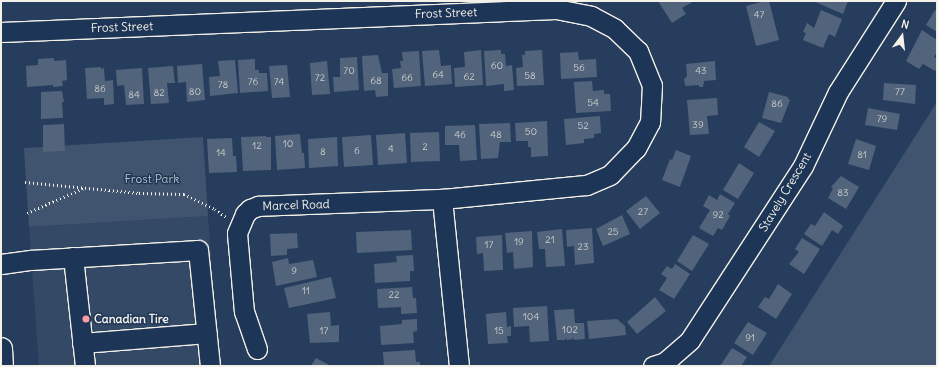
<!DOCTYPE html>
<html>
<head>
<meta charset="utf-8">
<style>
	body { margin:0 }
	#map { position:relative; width:938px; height:367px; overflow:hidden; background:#263d5d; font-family:Delius,sans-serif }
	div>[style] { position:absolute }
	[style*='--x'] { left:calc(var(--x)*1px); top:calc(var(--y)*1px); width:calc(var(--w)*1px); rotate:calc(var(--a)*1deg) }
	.built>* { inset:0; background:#334966 }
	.green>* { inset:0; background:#40546f }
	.building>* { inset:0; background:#52647b }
	.path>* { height:2.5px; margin-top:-1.25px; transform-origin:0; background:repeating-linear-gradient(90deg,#f4f1e8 0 1px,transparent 0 4px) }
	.roads { filter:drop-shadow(1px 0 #f4f1e8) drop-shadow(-1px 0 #f4f1e8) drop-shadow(0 1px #f4f1e8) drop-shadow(0 -1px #f4f1e8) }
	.minor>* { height:19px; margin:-9.5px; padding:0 9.5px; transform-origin:9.5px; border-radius:9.5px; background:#1d3557 }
	.major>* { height:22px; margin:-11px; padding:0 11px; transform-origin:11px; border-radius:11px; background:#1d3557 }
	.dots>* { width:11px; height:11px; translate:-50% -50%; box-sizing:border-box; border:2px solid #1d3557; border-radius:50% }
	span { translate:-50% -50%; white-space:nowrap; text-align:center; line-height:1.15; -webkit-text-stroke:3px #1d3557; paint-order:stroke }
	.number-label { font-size:10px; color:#cccecd }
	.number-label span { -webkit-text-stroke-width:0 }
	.street-label { font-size:12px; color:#f4f1e8 }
	.park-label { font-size:12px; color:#bec2c4 }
	.poi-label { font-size:12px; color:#f4f1e8; font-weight:700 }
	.left { translate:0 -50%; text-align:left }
	.frame { position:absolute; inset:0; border:2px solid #f4f1e8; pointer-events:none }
	.north { position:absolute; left:882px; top:16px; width:40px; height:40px; -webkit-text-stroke:3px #1d3557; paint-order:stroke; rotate:15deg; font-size:11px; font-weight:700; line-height:16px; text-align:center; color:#f4f1e8 }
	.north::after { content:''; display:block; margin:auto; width:14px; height:18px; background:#f4f1e8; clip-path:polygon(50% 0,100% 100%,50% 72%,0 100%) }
</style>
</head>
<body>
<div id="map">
	<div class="built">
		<div style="clip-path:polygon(208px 216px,219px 366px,39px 366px,29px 227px)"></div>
	</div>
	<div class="green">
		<div style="clip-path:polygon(937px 102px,937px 366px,769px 366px)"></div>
		<div style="clip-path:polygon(203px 137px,208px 216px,29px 227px,24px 148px)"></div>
	</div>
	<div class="building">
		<div style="clip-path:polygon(658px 1px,694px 1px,682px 8px,686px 14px,672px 23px)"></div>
		<div style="clip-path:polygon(764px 1px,769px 1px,779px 40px,756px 46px,746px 6px)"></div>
		<div style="clip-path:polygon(813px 1px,848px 1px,843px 14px)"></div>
		<div style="clip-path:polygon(821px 10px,842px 19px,835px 37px,829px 34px,823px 48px,803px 40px,806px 33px,803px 32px,807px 23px,814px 28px)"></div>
		<div style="clip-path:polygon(935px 10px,937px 11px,937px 32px,926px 25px)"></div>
		<div style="clip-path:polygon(922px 30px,937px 40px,937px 52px,934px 57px,937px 58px,937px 68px,935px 71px,923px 64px,919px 69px,906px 61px)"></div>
		<div style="clip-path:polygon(439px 50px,441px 66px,451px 65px,452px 84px,425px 86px,422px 51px)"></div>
		<div style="clip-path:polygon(481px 50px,483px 85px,455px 87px,454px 68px,465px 67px,464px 52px)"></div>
		<div style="clip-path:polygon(501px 50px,501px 54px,505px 54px,506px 66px,512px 65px,514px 90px,504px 91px,504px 84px,486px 86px,484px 51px)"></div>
		<div style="clip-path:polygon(542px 50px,544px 85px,517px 86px,516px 68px,523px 67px,522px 55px,525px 55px,525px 51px)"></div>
		<div style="clip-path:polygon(419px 51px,421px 86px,394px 88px,392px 69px,401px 68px,400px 61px,403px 61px,402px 52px)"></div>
		<div style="clip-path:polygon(578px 52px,579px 60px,596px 59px,597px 77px,561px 79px,560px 53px)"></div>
		<div style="clip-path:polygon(378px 55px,382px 73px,388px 73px,388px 96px,376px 97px,375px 90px,364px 91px,362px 56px)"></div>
		<div style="clip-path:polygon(357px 57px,359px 90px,334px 92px,333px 77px,340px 77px,340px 58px)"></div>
		<div style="clip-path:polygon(54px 58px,54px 61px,66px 60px,67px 80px,62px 81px,63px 86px,53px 87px,53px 85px,27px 87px,26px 66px,38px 65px,38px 59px)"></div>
		<div style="clip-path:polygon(255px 59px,255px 70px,259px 70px,259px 73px,267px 73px,268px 91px,240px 93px,238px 60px)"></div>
		<div style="clip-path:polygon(235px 60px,238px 93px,210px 96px,209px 77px,220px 76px,218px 61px)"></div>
		<div style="clip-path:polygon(327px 61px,330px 94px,312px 95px,310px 63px)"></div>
		<div style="clip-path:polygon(715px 61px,716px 80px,704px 81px,703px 87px,699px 87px,699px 85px,686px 86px,685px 85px,684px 79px,687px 76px,686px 64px)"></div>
		<div style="clip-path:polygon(202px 64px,205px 100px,187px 102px,186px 82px,178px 83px,177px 66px)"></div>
		<div style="clip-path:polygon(287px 65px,290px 97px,272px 98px,269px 66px)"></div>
		<div style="clip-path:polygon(173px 66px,175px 83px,167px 83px,169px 103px,151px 104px,148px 68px)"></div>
		<div style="clip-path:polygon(101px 67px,101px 69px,104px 68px,105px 81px,113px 80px,114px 104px,104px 105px,104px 98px,87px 99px,85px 68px)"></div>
		<div style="clip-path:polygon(142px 68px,144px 104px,126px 105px,124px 85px,117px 86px,116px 70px)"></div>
		<div style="clip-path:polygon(592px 81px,593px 91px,604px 90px,604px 94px,610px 94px,611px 111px,576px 113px,574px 82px)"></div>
		<div style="clip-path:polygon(884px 83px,916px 85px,915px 104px,883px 100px)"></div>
		<div style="clip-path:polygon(62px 91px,64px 102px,62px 102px,63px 118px,41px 119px,41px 92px)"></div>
		<div style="clip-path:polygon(769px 92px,788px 97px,788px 99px,790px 100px,781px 123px,762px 118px)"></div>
		<div style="clip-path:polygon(717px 98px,718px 115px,707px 116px,709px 134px,690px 135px,687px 100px)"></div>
		<div style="clip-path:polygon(868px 108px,900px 114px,897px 130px,865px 125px)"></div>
		<div style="clip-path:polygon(600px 116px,601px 133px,594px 134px,594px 138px,584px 139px,584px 143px,566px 145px,564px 119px)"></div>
		<div style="clip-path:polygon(547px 121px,548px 156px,531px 157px,531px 147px,528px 147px,528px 141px,516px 141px,515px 123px)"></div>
		<div style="clip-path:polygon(759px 122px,775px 131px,759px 157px,744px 147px)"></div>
		<div style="clip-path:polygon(510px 123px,511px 142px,500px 142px,498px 158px,481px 159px,479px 124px)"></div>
		<div style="clip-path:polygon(64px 124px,65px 151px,43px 152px,43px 125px)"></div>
		<div style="clip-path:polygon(475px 125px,477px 160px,460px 161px,459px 145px,445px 145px,445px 126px)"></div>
		<div style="clip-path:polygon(439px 132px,440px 161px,411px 162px,410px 133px)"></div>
		<div style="clip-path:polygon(405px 133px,407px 163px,378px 165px,376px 135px)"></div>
		<div style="clip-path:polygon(300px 134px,302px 153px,304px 153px,305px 168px,277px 170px,275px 136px)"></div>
		<div style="clip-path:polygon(371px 135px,373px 165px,344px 167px,342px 137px)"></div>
		<div style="clip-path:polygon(266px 136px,266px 137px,271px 137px,271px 170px,243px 171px,241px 137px)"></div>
		<div style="clip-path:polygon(337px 137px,338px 166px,309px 168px,308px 139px)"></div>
		<div style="clip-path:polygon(232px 138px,233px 156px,236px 156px,237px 172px,209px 173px,207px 139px)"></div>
		<div style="clip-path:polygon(856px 139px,876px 146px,869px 170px,848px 164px)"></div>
		<div style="clip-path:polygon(676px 150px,691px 156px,680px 187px,662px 180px,670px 159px,672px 160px)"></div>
		<div style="clip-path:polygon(739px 163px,754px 173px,738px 199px,723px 190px)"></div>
		<div style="clip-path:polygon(841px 176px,859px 187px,846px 209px,828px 198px,833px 188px,831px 187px)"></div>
		<div style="clip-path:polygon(720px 194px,735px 203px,728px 214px,730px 216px,722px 230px,718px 228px,713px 236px,699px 228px,710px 210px,703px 206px,709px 195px,717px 200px)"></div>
		<div style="clip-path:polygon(646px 196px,660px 213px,640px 229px,626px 211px)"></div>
		<div style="clip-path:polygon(824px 212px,843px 226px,838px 234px,832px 230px,822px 246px,804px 234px,811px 224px,815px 226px)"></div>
		<div style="clip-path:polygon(622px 215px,630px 234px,603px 246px,596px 229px)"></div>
		<div style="clip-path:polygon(592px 228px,594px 263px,575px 265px,574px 246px,567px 247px,566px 230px)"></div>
		<div style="clip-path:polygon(562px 229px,565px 266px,546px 267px,545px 249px,539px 249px,537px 232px)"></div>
		<div style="clip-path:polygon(411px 230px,412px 250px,357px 253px,356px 232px)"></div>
		<div style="clip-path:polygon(532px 231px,533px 267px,514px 269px,513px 252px,507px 253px,505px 233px)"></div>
		<div style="clip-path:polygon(297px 233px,298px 248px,287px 249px,287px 255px,271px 256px,270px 234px)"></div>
		<div style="clip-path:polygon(502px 235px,503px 270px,484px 271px,483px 253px,477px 254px,476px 237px)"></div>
		<div style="clip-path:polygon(693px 235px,709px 244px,692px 271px,677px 261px)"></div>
		<div style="clip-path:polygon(802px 238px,820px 249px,804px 274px,789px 264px,799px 252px,795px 249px)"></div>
		<div style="clip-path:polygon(413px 255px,414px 271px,410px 271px,410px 281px,375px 283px,374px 264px,397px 262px,396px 256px)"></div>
		<div style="clip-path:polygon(288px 258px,289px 264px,313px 260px,317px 277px,276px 286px,272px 262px)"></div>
		<div style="clip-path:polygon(675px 264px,690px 274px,674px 299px,659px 290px,667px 278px,661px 274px,667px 266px,672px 269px)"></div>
		<div style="clip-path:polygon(331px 277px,336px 298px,289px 308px,284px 288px)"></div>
		<div style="clip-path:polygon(778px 284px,792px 294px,776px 319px,758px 307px,765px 297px,769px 299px)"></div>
		<div style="clip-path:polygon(412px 287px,413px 298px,416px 298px,417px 313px,401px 314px,401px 307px,378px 308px,377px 289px)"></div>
		<div style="clip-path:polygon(655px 297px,666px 311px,637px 334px,627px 322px)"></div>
		<div style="clip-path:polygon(547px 306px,549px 341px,530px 342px,529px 326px,514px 327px,513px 308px)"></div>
		<div style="clip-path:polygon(574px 309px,575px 323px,584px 323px,585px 339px,574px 340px,574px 337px,573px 339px,567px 340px,565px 338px,565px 340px,557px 340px,554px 310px)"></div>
		<div style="clip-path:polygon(330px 312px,331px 326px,339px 325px,339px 342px,310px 343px,307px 314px)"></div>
		<div style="clip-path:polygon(506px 312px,507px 327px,511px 326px,511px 336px,507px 336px,508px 343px,488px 344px,486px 314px)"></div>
		<div style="clip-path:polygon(417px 319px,417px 331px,413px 332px,414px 343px,381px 345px,380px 326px,402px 324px,402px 320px)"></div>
		<div style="clip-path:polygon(617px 319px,625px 326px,626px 335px,589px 339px,587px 321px)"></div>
		<div style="clip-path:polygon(748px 322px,767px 333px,753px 355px,734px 343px)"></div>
		<div style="clip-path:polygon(732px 348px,747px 357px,741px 366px,720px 366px)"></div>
		<div style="clip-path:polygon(415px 350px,416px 362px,420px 362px,420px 366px,384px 366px,383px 352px)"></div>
		<div style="clip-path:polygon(316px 358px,331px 366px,311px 366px)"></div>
	</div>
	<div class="path">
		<div style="--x:25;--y:182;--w:115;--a:5.5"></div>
		<div style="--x:139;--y:193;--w:45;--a:1.3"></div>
		<div style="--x:184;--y:194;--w:34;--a:26"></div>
		<div style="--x:215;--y:209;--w:14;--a:36"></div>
		<div style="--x:27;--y:213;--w:62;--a:-23.7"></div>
	</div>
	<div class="roads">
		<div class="minor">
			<div style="--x:1;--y:32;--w:555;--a:-2.37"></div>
			<div style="--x:556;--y:9;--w:36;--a:11"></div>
			<div style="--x:591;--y:16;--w:27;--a:28"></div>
			<div style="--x:615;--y:29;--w:32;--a:44"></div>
			<div style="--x:638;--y:51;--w:37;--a:68"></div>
			<div style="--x:652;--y:85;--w:37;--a:93"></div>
			<div style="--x:650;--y:122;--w:30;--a:118"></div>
			<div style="--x:636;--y:148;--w:37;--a:134"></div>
			<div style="--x:610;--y:175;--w:26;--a:157"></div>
			<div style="--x:586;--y:185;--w:145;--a:174.4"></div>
			<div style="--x:442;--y:199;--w:168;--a:84.2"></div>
			<div style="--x:73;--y:257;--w:110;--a:83.7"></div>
			<div style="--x:1;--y:264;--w:30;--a:-8"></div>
			<div style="--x:31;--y:260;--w:167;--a:-3.4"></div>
			<div style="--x:198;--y:250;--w:117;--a:84.1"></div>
			<div style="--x:82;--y:343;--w:125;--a:-4.6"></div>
			<div style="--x:257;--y:349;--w:39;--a:-109"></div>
			<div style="--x:244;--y:312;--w:79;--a:-95.1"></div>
			<div style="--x:237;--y:233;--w:21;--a:-67"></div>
			<div style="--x:245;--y:214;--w:7;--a:-45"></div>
			<div style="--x:250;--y:209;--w:9;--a:-21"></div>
			<div style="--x:258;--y:206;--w:184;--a:-2.2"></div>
			<div style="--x:653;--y:366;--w:13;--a:-18"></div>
			<div style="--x:665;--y:362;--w:33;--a:-41"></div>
			<div style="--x:690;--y:340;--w:207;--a:-57"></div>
			<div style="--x:803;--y:166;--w:82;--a:-64.7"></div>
			<div style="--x:838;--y:92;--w:108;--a:-57.5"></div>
		</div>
		<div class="major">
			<div style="--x:1;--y:349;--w:17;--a:87"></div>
		</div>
	</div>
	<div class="dots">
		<div style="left:86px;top:319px;background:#ff9aa2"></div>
	</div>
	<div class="number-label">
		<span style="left:759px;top:15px">47</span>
		<span style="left:497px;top:66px">60</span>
		<span style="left:579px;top:68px">56</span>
		<span style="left:349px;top:71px">70</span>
		<span style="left:701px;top:71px">43</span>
		<span style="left:438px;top:75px">64</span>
		<span style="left:530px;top:76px">58</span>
		<span style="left:469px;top:77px">62</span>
		<span style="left:320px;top:78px">72</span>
		<span style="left:407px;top:78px">66</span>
		<span style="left:376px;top:81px">68</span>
		<span style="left:253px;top:82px">76</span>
		<span style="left:279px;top:82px">74</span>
		<span style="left:223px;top:85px">78</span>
		<span style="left:100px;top:89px">86</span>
		<span style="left:195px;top:92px">80</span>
		<span style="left:900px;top:92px">77</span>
		<span style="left:159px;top:93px">82</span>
		<span style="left:134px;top:95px">84</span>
		<span style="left:593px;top:103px">54</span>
		<span style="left:777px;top:104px">86</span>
		<span style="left:882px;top:119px">79</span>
		<span style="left:698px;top:125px">39</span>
		<span style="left:583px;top:126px">52</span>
		<span style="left:531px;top:132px">50</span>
		<span style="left:460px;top:135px">46</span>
		<span style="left:496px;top:135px">48</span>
		<span style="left:288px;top:144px">10</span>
		<span style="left:257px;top:146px">12</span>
		<span style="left:425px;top:147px">2</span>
		<span style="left:391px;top:149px">4</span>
		<span style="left:357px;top:151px">6</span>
		<span style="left:323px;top:152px">8</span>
		<span style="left:221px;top:153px">14</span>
		<span style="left:862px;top:155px">81</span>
		<span style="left:843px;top:193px">83</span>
		<span style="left:643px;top:212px">27</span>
		<span style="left:718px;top:215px">92</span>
		<span style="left:613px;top:232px">25</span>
		<span style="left:550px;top:240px">21</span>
		<span style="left:519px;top:242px">19</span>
		<span style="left:489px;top:245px">17</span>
		<span style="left:583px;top:247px">23</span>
		<span style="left:294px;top:271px">9</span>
		<span style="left:306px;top:291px">11</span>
		<span style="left:394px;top:295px">22</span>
		<span style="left:531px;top:317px">104</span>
		<span style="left:570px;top:330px">102</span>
		<span style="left:324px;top:331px">17</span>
		<span style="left:499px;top:331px">15</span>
		<span style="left:750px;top:338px">91</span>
	</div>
	<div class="street-label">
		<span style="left:446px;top:13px;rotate:-2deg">Frost Street</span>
		<span style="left:122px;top:27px;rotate:-2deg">Frost Street</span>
		<span style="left:785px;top:192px;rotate:-59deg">Stavely Crescent</span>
		<span style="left:296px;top:205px;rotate:-2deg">Marcel Road</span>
	</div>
	<div class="park-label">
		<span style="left:152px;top:179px">Frost Park</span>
	</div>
	<div class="poi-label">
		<span class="left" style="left:94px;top:319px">Canadian Tire</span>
	</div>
	<div class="frame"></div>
	<div class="north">N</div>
</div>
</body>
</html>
